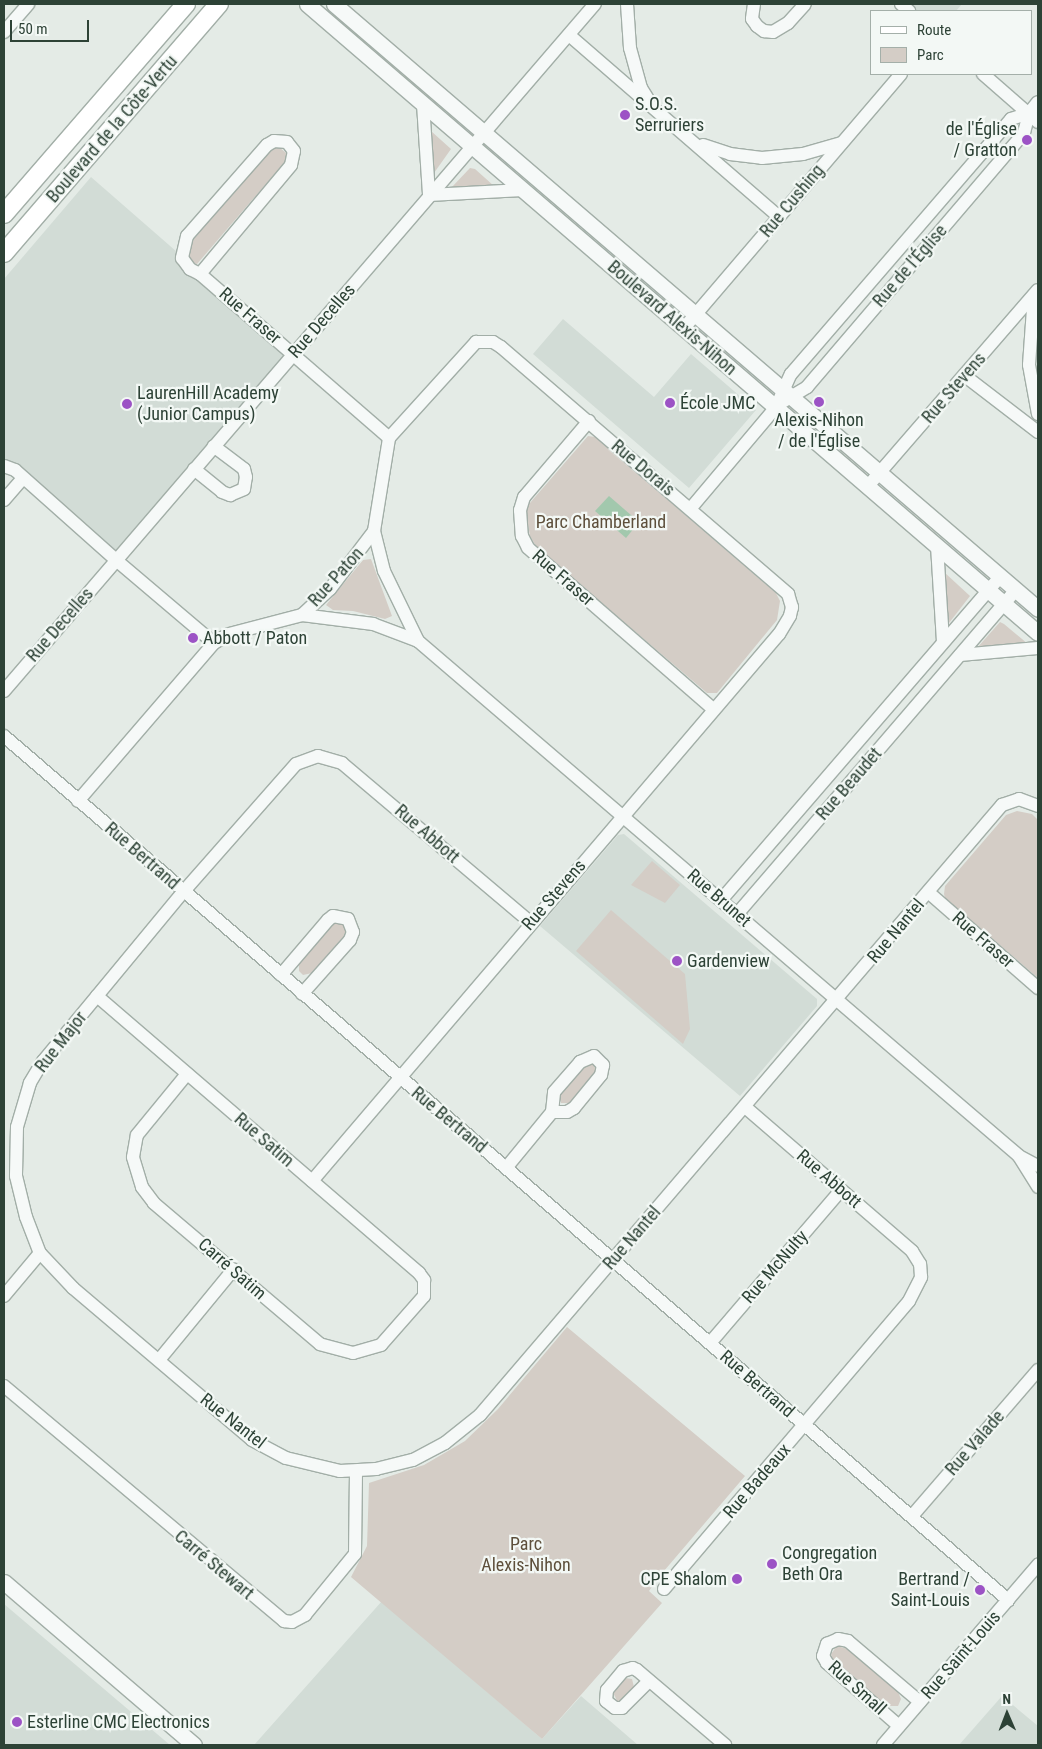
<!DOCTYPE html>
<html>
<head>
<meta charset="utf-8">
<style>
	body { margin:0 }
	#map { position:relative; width:1042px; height:1749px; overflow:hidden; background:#e4ebe6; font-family:"Roboto Condensed",sans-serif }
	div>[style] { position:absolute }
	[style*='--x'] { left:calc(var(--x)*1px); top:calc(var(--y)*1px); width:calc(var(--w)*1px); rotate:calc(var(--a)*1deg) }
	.built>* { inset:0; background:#d2dcd6 }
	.green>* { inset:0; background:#d4cdc6 }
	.water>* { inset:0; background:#a2c8ad }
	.roads { filter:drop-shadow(1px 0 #a2aea7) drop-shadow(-1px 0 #a2aea7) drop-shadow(0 1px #a2aea7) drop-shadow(0 -1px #a2aea7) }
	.minor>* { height:12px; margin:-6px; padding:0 6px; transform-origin:6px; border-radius:6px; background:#f6f9f8 }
	.tertiary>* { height:15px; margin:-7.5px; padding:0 7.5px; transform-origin:7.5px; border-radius:7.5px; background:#f6f9f8 }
	.secondary>* { height:18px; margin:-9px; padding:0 9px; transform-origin:9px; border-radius:9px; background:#fff }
	.dots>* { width:14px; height:14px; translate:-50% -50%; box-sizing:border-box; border:2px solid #f3f8f5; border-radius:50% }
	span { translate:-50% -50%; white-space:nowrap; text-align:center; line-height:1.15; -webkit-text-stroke:4.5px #f3f8f5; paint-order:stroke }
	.poi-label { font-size:18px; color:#2d4236 }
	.left { translate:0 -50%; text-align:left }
	.right { translate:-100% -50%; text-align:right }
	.street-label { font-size:18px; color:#2d4236 }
	.park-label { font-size:18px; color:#5d4f3b }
	.frame { position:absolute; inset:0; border:5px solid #2d4236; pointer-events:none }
	.legend { position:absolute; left:870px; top:10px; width:162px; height:65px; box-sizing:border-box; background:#f3f8f5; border:1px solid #a4afa9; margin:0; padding:6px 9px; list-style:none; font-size:15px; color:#2d4236 }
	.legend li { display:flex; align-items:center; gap:10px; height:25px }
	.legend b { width:25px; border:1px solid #a4afa9 }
	.north { position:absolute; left:982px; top:1689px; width:50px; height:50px; -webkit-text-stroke:4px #f3f8f5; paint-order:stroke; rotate:359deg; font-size:14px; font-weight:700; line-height:20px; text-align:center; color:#2d4236 }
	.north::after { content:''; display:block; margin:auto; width:18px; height:22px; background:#2d4236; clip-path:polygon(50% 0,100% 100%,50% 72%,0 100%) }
	.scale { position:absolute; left:10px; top:20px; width:79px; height:22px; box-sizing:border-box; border:2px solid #2d4236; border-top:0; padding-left:6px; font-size:15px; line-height:18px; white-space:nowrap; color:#2d4236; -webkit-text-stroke:4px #f3f8f5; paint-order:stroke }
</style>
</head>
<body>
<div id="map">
	<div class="built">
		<div style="clip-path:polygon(901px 4px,962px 4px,956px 11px,909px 11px)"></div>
		<div style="clip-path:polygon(91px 177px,294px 354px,116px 560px,4px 464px,4px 279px)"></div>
		<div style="clip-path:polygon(563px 319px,654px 397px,691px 354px,756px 410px,689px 488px,533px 354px)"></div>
		<div style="clip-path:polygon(624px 834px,817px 999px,817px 1006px,740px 1096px,540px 926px,618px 835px)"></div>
		<div style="clip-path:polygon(382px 1601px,542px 1739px,581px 1696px,638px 1745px,254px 1745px)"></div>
		<div style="clip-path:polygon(4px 1604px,170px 1745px,4px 1745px)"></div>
		<div style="clip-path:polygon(1002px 1696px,1038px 1726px,1038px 1745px,959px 1745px)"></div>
	</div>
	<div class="green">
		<div style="clip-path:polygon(431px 131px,451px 149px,434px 173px,434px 171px)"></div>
		<div style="clip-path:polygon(278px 146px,287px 154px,285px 162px,197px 264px,192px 263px,189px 254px,194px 238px,271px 149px)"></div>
		<div style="clip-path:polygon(470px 168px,475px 169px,494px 186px,451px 188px)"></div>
		<div style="clip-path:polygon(588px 436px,595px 437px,776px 593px,780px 601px,777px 620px,717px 693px,707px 693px,537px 548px,530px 536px,526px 513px,529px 504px)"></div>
		<div style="clip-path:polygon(371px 559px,392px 616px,385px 619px,353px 611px,333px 610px,326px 605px,363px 560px)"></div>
		<div style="clip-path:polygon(944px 572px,970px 596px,949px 623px,948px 621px)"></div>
		<div style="clip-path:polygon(1000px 622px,1004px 624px,1028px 644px,977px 648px)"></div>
		<div style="clip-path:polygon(1017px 811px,1032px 814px,1038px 820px,1038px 978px,945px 898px,944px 894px,945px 886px,1006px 815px)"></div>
		<div style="clip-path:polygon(652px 861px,680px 885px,665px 903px,631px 885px)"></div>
		<div style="clip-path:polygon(611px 910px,685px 974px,690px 1029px,683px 1044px,576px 951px)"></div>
		<div style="clip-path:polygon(341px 922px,346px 930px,344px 936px,312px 973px,303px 975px,299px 971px,299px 963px,332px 924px)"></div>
		<div style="clip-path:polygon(590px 1062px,594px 1064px,596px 1072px,570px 1103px,561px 1103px,559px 1094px)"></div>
		<div style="clip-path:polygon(567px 1327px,745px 1476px,658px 1578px,649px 1591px,662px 1603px,542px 1739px,351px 1577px,367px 1546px,369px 1483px,424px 1465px,465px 1441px,498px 1409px)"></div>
		<div style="clip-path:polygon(837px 1646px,848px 1649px,898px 1692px,901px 1699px,898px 1706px,886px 1706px,833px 1661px,831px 1654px)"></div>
		<div style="clip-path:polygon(625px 1678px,632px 1679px,634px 1687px,622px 1701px,617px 1701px,613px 1692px)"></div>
	</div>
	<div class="water">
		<div style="clip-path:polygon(609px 496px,639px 522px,626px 538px,595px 511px)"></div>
	</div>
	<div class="roads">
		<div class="minor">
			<div style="--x:627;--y:4;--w:44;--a:86.1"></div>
			<div style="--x:630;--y:48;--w:41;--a:74.6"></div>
			<div style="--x:641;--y:88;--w:13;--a:58"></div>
			<div style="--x:754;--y:4;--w:15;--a:98"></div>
			<div style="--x:752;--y:19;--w:9;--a:54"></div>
			<div style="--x:757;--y:26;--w:9;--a:36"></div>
			<div style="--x:764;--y:31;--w:9;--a:6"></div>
			<div style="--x:773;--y:32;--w:17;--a:-31"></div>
			<div style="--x:788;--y:23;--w:25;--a:-48"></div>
			<div style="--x:901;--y:4;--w:11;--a:41"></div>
			<div style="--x:4;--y:32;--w:37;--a:-49"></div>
			<div style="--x:569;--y:35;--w:278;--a:40.9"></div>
			<div style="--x:983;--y:74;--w:73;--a:41.1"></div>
			<div style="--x:423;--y:104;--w:91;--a:86.2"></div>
			<div style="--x:703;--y:145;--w:28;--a:18"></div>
			<div style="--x:730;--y:154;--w:32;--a:7"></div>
			<div style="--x:762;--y:158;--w:41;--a:-5.6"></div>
			<div style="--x:803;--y:154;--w:40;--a:-16"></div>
			<div style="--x:429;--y:195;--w:94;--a:-3"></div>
			<div style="--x:200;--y:274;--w:142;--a:-50.1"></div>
			<div style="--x:291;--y:165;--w:14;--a:-78"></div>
			<div style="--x:294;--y:151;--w:11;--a:-128"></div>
			<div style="--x:287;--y:142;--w:13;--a:-176"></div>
			<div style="--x:274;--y:141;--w:8;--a:150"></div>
			<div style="--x:267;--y:145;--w:121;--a:131.3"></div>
			<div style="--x:187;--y:236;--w:23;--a:103"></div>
			<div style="--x:182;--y:258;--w:14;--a:54"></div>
			<div style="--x:190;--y:269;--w:11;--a:27"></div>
			<div style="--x:200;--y:274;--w:250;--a:40.9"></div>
			<div style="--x:1034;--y:295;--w:70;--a:94.1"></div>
			<div style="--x:1029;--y:365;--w:50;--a:79.6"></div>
			<div style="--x:684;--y:328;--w:334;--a:-49.5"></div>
			<div style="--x:965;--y:376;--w:92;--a:37.5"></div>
			<div style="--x:784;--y:401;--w:27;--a:-31"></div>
			<div style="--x:807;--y:387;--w:334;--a:-49.5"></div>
			<div style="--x:1024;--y:133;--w:21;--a:-76"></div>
			<div style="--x:589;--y:421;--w:100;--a:130.5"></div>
			<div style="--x:524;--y:497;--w:14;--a:107"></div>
			<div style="--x:520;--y:510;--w:26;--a:86"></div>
			<div style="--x:522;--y:536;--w:13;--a:63"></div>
			<div style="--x:528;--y:548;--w:245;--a:41"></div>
			<div style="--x:4;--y:466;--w:12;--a:20"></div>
			<div style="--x:15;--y:470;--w:135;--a:41.7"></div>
			<div style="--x:116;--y:560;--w:128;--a:40.3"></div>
			<div style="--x:194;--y:469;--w:36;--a:39"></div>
			<div style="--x:222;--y:492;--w:9;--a:21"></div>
			<div style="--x:230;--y:495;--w:15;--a:-23"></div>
			<div style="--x:244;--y:489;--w:12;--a:-81"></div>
			<div style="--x:246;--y:477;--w:8;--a:-104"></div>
			<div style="--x:244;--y:469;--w:38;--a:-143"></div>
			<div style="--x:868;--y:486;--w:259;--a:-49.1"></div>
			<div style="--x:4;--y:500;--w:29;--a:-49"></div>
			<div style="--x:691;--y:508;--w:132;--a:-49.9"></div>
			<div style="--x:776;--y:407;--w:36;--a:-66"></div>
			<div style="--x:791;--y:374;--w:337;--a:-49.2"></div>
			<div style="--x:1011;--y:119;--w:19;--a:-18"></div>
			<div style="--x:1029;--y:113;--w:14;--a:-51"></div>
			<div style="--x:374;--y:531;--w:41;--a:76"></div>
			<div style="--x:384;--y:571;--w:78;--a:64.1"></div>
			<div style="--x:937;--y:546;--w:95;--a:86.4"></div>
			<div style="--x:302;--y:615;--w:72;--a:7.2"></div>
			<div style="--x:373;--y:624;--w:48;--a:20.7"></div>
			<div style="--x:418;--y:641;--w:791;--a:40.59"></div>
			<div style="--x:1019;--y:1156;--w:21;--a:28"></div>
			<div style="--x:960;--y:655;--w:78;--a:-5.1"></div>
			<div style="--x:4;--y:691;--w:906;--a:-49.3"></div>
			<div style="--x:4;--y:736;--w:1325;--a:40.71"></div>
			<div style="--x:78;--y:801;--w:208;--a:-49.3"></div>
			<div style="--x:214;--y:643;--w:17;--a:-31"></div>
			<div style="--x:229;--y:634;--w:75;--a:-14.6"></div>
			<div style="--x:302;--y:615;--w:38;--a:-43"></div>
			<div style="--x:330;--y:589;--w:73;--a:-52.8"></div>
			<div style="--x:374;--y:531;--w:94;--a:-80.8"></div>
			<div style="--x:389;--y:438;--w:130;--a:-47.8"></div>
			<div style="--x:476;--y:342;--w:17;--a:0"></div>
			<div style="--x:493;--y:342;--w:9;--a:32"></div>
			<div style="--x:501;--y:347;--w:379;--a:40.7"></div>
			<div style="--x:788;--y:594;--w:14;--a:73"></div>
			<div style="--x:792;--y:607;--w:9;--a:103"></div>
			<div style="--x:790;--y:616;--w:21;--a:121"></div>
			<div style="--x:779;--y:634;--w:719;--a:130.49"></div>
			<div style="--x:928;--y:892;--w:146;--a:41.1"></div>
			<div style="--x:722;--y:899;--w:425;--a:-49.2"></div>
			<div style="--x:738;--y:913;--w:426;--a:-49.3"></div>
			<div style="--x:530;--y:922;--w:246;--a:-139.8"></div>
			<div style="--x:342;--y:763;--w:25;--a:-164"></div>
			<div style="--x:318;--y:756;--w:23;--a:160"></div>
			<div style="--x:296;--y:764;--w:171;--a:131.4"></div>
			<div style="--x:183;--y:892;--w:219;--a:129.6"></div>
			<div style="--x:43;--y:1061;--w:26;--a:121"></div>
			<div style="--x:30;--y:1083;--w:46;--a:106.5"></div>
			<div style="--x:17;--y:1127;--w:49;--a:91.2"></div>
			<div style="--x:16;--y:1176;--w:42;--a:76.3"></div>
			<div style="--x:26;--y:1217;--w:39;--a:69"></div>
			<div style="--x:40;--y:1253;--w:48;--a:46.7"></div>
			<div style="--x:73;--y:1288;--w:235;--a:40.3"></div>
			<div style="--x:252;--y:1440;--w:38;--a:28"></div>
			<div style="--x:286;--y:1458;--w:56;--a:13.5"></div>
			<div style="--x:340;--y:1471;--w:36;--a:-3"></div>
			<div style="--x:376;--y:1469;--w:38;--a:-14"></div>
			<div style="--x:413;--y:1460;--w:36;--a:-28"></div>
			<div style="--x:445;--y:1443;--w:45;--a:-38.7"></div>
			<div style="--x:480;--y:1415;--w:803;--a:-49.45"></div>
			<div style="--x:1002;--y:805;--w:18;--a:-19"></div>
			<div style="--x:1019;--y:799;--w:20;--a:20"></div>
			<div style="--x:281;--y:975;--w:72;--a:-49.5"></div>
			<div style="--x:328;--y:920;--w:6;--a:-39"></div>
			<div style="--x:333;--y:916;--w:15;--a:11"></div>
			<div style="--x:348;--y:919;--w:14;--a:69"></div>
			<div style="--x:353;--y:932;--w:9;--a:111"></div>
			<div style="--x:350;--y:940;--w:72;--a:131.6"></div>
			<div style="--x:97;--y:996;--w:425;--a:40.7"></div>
			<div style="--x:419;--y:1273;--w:9;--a:54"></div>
			<div style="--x:424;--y:1280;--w:16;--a:90"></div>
			<div style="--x:424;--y:1296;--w:65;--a:131.3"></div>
			<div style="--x:381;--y:1345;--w:29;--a:164"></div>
			<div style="--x:353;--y:1353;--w:34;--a:-165"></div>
			<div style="--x:320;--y:1344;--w:218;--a:-139.7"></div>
			<div style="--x:154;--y:1203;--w:20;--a:-127"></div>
			<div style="--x:142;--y:1187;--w:31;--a:-107"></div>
			<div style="--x:133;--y:1157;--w:22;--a:-80"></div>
			<div style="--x:137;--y:1135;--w:79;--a:-50.7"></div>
			<div style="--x:594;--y:1056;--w:13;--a:45"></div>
			<div style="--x:603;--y:1065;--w:10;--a:101"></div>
			<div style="--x:601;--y:1075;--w:43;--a:129.3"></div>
			<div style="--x:574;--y:1108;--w:8;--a:150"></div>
			<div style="--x:567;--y:1112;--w:15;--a:180"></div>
			<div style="--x:552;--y:1112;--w:20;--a:-84"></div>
			<div style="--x:554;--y:1092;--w:40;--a:-49"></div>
			<div style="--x:580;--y:1062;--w:15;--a:-23"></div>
			<div style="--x:1020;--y:1158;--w:34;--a:58"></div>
			<div style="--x:506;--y:1168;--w:72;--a:-50.6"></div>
			<div style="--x:4;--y:1296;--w:56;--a:-50.1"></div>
			<div style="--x:710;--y:1343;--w:201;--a:-49.4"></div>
			<div style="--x:159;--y:1360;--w:117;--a:-50.6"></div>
			<div style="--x:4;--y:1386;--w:366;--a:40"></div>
			<div style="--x:284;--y:1621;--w:8;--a:7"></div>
			<div style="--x:292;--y:1622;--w:15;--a:-28"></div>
			<div style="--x:305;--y:1615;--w:79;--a:-50.7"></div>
			<div style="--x:355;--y:1554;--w:82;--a:-89.3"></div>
			<div style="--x:912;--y:1516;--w:193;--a:-49.2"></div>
			<div style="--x:664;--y:1589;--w:378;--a:-49.6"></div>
			<div style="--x:909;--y:1301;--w:27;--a:-63"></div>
			<div style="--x:921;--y:1277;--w:13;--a:-94"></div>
			<div style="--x:920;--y:1264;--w:15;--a:-122"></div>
			<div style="--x:912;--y:1251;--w:221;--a:-139.2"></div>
			<div style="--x:649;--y:1681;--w:38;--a:135"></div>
			<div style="--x:622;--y:1708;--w:7;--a:180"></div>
			<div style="--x:615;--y:1708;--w:11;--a:-142"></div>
			<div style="--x:606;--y:1701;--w:11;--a:-85"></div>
			<div style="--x:607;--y:1690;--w:25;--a:-50"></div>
			<div style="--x:623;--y:1671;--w:10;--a:-17"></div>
			<div style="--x:633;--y:1668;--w:4;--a:27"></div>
			<div style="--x:637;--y:1670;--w:116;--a:40.4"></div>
			<div style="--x:899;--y:1726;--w:96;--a:-138.8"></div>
			<div style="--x:827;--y:1663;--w:8;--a:-120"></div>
			<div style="--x:823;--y:1656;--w:13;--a:-72"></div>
			<div style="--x:827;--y:1644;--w:12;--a:-24"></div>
			<div style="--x:838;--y:1639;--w:10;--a:11"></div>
			<div style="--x:848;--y:1641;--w:94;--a:40.3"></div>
			<div style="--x:883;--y:1745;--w:238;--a:-49.3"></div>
		</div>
		<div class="tertiary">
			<div style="--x:307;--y:4;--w:964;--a:40.71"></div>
			<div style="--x:334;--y:4;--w:928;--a:40.67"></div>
			<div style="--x:4;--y:1582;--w:250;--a:40.6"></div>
		</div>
		<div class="secondary">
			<div style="--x:4;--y:214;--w:278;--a:-49.1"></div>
			<div style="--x:4;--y:253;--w:329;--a:-49.2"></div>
		</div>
	</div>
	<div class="dots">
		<div style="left:625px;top:115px;background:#9c53c5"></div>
		<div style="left:1027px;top:140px;background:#9c53c5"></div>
		<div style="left:819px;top:402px;background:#9c53c5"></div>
		<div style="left:670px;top:403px;background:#9c53c5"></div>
		<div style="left:127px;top:404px;background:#9c53c5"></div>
		<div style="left:193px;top:638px;background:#9c53c5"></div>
		<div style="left:677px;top:961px;background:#9c53c5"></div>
		<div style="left:772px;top:1564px;background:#9c53c5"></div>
		<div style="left:737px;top:1579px;background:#9c53c5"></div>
		<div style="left:980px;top:1590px;background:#9c53c5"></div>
		<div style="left:17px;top:1722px;background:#9c53c5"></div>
	</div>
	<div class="poi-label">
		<span class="left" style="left:635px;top:115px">S.O.S.<br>Serruriers</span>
		<span class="right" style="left:1017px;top:140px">de l'Église<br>/ Gratton</span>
		<span class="left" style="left:137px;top:404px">LaurenHill Academy<br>(Junior Campus)</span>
		<span class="left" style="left:680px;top:403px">École JMC</span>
		<span style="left:819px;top:431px">Alexis-Nihon<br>/ de l'Église</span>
		<span class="left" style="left:203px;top:638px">Abbott / Paton</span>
		<span class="left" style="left:687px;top:961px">Gardenview</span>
		<span class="left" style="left:782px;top:1564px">Congregation<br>Beth Ora</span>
		<span class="right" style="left:727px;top:1579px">CPE Shalom</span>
		<span class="right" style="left:970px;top:1590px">Bertrand /<br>Saint-Louis</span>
		<span class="left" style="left:27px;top:1722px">Esterline CMC Electronics</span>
	</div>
	<div class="street-label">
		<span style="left:112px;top:129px;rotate:-49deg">Boulevard de la Côte-Vertu</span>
		<span style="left:792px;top:201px;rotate:-50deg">Rue Cushing</span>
		<span style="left:910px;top:266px;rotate:-49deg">Rue de l'Église</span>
		<span style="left:250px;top:316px;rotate:41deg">Rue Fraser</span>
		<span style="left:672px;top:318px;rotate:41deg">Boulevard Alexis-Nihon</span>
		<span style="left:322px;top:321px;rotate:-49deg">Rue Decelles</span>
		<span style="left:954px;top:388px;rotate:-49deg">Rue Stevens</span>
		<span style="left:643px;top:468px;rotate:40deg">Rue Dorais</span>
		<span style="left:336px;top:577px;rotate:-48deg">Rue Paton</span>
		<span style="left:563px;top:578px;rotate:41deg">Rue Fraser</span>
		<span style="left:60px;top:625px;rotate:-49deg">Rue Decelles</span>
		<span style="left:849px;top:784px;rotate:-49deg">Rue Beaudet</span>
		<span style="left:427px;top:834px;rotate:41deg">Rue Abbott</span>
		<span style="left:142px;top:856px;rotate:41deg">Rue Bertrand</span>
		<span style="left:554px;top:895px;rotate:-49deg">Rue Stevens</span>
		<span style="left:719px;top:898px;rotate:41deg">Rue Brunet</span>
		<span style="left:896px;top:931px;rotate:-50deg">Rue Nantel</span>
		<span style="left:983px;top:940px;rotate:41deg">Rue Fraser</span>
		<span style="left:61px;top:1042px;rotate:-52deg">Rue Major</span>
		<span style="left:449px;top:1120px;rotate:40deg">Rue Bertrand</span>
		<span style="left:264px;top:1140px;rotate:41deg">Rue Satim</span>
		<span style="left:829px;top:1179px;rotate:41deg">Rue Abbott</span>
		<span style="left:632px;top:1238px;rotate:-49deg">Rue Nantel</span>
		<span style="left:775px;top:1267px;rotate:-49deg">Rue McNulty</span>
		<span style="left:232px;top:1269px;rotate:41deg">Carré Satim</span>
		<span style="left:757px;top:1384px;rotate:41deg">Rue Bertrand</span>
		<span style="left:233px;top:1421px;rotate:38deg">Rue Nantel</span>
		<span style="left:975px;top:1443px;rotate:-49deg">Rue Valade</span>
		<span style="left:757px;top:1481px;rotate:-49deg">Rue Badeaux</span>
		<span style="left:214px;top:1565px;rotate:40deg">Carré Stewart</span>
		<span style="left:961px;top:1655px;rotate:-49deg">Rue Saint-Louis</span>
		<span style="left:857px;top:1688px;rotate:42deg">Rue Small</span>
	</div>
	<div class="park-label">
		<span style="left:601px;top:522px">Parc Chamberland</span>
		<span style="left:526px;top:1555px">Parc<br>Alexis-Nihon</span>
	</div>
	<div class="frame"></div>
	<ul class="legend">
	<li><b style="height:6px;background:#fff"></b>Route</li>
	<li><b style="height:14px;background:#d4cdc6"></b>Parc</li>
	</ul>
	<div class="north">N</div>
	<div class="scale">50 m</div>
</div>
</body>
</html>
